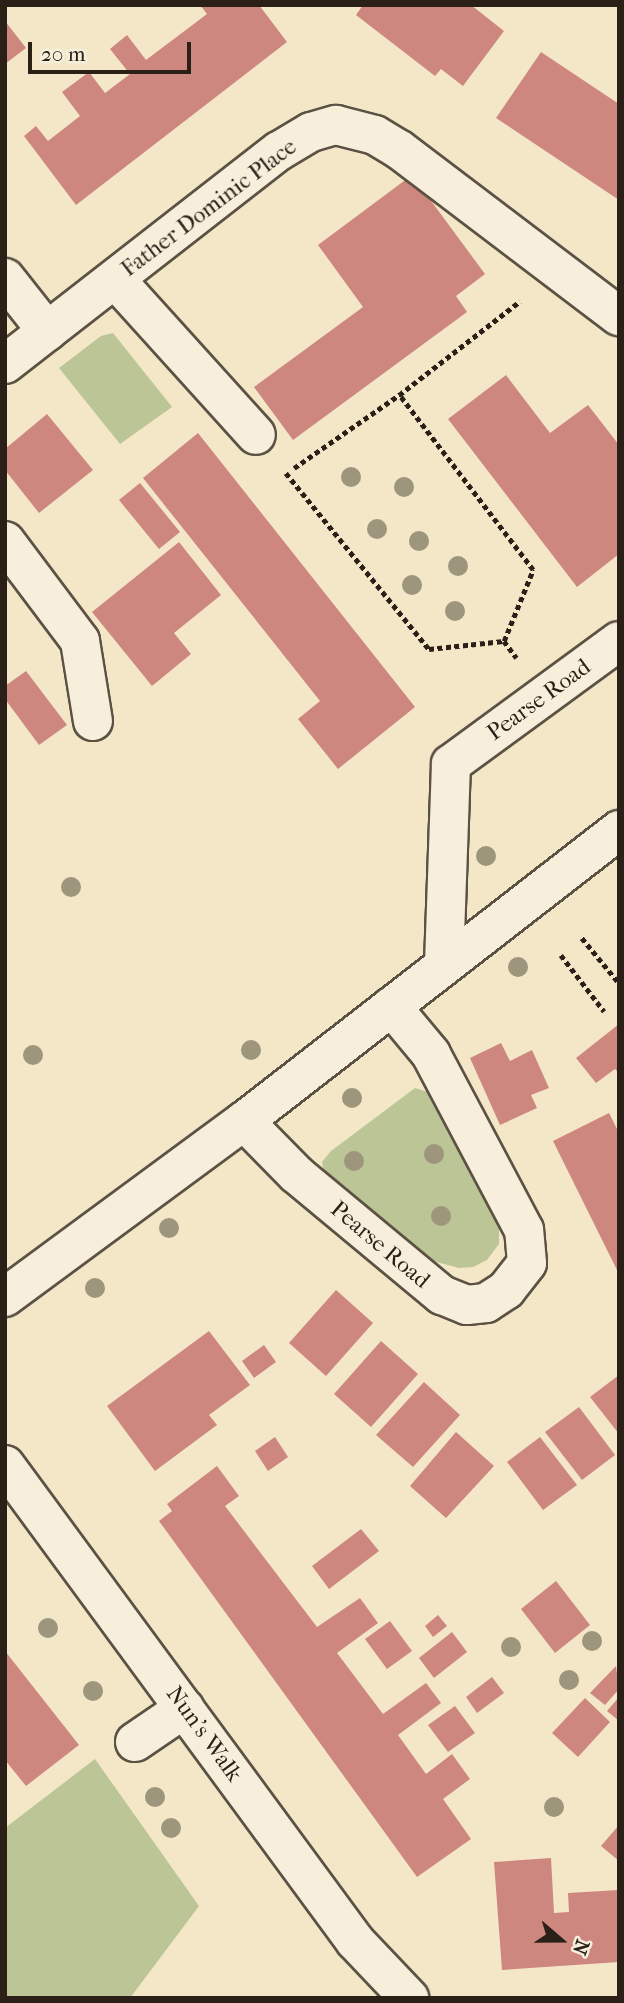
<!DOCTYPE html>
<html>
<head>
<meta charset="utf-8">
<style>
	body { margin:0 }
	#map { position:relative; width:624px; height:2003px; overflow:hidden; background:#f3e7c8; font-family:"IM FELL French Canon",serif }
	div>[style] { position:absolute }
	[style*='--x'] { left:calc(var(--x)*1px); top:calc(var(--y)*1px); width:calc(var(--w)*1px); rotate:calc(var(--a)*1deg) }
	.green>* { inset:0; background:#bbc596 }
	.building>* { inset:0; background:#ce877f }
	.path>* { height:4.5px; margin-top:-2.25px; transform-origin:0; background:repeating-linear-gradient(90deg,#2a2018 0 5px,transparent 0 8.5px) }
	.roads { filter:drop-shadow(2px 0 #5c5244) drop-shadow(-2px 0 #5c5244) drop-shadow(0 2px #5c5244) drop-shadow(0 -2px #5c5244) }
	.minor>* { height:38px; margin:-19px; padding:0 19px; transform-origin:19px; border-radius:19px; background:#f7efdb }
	.trees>* { width:20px; height:20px; margin:-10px; border-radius:50%; background:#9d957c }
	span { translate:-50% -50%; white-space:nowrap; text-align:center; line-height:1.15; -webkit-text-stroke:7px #f7efdb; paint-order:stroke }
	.street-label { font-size:23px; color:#2a2018 }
	.frame { position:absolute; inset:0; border:7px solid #2a2018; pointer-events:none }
	.north { position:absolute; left:526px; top:1905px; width:70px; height:70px; -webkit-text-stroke:5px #f7efdb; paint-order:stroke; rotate:110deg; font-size:19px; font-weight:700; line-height:28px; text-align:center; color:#2a2018 }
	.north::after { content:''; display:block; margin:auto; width:24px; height:32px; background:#2a2018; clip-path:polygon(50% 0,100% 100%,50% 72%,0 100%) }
	.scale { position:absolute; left:28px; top:42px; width:163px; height:32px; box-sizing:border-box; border:4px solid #2a2018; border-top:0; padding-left:9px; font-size:21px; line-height:24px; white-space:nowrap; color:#2a2018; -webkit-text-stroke:5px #f7efdb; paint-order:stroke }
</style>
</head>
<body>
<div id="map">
	<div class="green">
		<div style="clip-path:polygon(113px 333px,172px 407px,120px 444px,59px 368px,101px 336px)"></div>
		<div style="clip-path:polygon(415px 1088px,431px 1093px,499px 1218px,499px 1244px,487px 1260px,473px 1267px,459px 1268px,422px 1258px,324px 1174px,322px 1162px,331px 1151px)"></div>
		<div style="clip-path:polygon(95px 1759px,199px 1906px,130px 1998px,5px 1998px,5px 1828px)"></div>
	</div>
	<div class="building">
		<div style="clip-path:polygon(200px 5px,259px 5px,287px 42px,76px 205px,24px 136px,36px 126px,48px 141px,80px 116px,62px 92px,89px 72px,105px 93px,130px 74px,110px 49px,127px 35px,146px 60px,207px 14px)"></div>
		<div style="clip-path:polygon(363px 5px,471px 5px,504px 31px,463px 86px,441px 69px,435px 76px,356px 15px)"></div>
		<div style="clip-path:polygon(5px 21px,26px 48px,5px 64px)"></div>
		<div style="clip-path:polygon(541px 52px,619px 104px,619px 200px,496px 118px)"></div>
		<div style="clip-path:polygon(412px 175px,485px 274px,456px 296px,467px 312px,293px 440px,254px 387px,363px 307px,318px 245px)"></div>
		<div style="clip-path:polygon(506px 375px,550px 433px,588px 405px,619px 445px,619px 554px,577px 587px,448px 419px)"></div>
		<div style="clip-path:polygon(47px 414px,93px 470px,39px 513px,5px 470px,5px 449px)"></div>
		<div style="clip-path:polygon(198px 433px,415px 707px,338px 769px,298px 719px,320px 701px,143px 478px)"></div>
		<div style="clip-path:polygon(140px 483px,180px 532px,159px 549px,119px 500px)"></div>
		<div style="clip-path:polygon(179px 542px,221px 595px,174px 633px,191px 654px,152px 686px,92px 612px)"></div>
		<div style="clip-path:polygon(26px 671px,67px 725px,39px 745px,5px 699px,5px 686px)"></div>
		<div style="clip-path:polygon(619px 1024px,619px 1073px,615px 1069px,596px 1083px,576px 1058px)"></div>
		<div style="clip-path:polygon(501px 1043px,510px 1061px,532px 1050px,549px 1088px,531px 1095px,537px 1108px,500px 1125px,470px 1058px)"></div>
		<div style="clip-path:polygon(609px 1113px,619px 1133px,619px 1274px,553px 1141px)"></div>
		<div style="clip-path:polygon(336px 1290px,373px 1323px,326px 1376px,289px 1343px)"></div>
		<div style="clip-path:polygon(209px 1331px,250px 1385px,209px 1415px,217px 1425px,155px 1471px,107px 1406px)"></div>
		<div style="clip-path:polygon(381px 1341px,418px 1374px,371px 1427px,334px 1394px)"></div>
		<div style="clip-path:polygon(264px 1345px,276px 1362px,254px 1378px,242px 1361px)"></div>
		<div style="clip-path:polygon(619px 1375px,619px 1434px,590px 1397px)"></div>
		<div style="clip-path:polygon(424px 1382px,460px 1415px,413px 1467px,376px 1435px)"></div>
		<div style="clip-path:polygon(579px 1407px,615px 1455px,582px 1480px,545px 1432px)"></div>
		<div style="clip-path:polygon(456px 1432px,494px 1466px,446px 1518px,410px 1486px)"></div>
		<div style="clip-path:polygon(275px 1437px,288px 1457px,268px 1471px,255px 1451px)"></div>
		<div style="clip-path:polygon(540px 1437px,577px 1485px,543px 1510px,507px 1462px)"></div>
		<div style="clip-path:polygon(217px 1466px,239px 1496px,225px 1506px,317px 1627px,360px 1598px,378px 1623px,337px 1653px,383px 1714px,426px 1683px,441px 1703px,398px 1735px,426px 1774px,452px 1754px,470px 1779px,443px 1799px,471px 1839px,417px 1877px,159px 1521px,172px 1511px,167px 1504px)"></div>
		<div style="clip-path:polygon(361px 1529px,379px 1551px,329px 1589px,312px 1566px)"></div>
		<div style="clip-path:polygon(556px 1581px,590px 1625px,555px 1653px,521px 1609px)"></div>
		<div style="clip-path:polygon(438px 1615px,447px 1626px,433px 1637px,425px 1626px)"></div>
		<div style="clip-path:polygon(390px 1621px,412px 1651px,387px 1669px,365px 1639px)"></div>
		<div style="clip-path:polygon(452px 1632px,467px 1652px,434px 1678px,419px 1658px)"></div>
		<div style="clip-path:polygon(5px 1651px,79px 1745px,26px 1786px,5px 1760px)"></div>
		<div style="clip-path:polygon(616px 1666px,619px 1689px,605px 1705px,590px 1693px)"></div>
		<div style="clip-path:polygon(492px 1677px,504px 1693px,477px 1713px,466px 1697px)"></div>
		<div style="clip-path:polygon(619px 1697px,619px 1721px,607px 1711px)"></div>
		<div style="clip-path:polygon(585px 1698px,610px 1722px,578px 1757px,552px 1733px)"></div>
		<div style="clip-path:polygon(455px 1706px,475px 1733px,448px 1752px,428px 1725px)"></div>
		<div style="clip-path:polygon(619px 1825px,619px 1861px,601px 1846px)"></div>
		<div style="clip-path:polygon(551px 1858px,554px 1913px,569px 1912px,568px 1893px,619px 1890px,619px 1962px,502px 1970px,494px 1862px)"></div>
	</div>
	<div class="path">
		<div style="--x:294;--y:468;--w:128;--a:-34.8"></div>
		<div style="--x:286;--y:473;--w:227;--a:50.9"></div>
		<div style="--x:429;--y:649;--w:75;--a:-6.1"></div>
		<div style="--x:504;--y:641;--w:77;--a:-67.8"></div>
		<div style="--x:533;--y:570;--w:220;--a:-127.4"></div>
		<div style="--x:399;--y:395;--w:153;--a:-37.8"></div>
		<div style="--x:504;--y:641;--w:21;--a:53"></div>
		<div style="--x:582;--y:938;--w:58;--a:50.6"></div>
		<div style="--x:561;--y:955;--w:71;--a:52.5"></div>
	</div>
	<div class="roads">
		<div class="minor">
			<div style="--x:5;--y:278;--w:68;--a:51.6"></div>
			<div style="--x:115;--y:279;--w:210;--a:47.9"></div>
			<div style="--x:5;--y:364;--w:347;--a:-37.9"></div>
			<div style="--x:279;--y:151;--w:37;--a:-31"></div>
			<div style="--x:311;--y:132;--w:26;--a:-16"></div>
			<div style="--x:336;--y:125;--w:40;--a:14.4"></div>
			<div style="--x:375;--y:135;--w:29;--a:31"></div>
			<div style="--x:400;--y:150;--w:275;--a:37.2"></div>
			<div style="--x:5;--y:541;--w:125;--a:53.1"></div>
			<div style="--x:80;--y:641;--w:81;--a:80.8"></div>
			<div style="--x:444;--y:964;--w:200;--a:-88"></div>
			<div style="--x:451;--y:764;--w:208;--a:-36.2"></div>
			<div style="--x:244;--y:1121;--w:74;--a:45.5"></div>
			<div style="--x:296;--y:1174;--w:190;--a:39.7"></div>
			<div style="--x:442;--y:1295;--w:27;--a:22"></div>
			<div style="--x:467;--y:1305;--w:19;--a:-6"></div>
			<div style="--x:486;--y:1303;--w:24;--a:-33"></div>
			<div style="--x:506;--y:1290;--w:34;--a:-52"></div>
			<div style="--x:527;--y:1263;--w:33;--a:-95"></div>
			<div style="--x:524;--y:1230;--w:199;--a:-117.9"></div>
			<div style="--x:431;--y:1054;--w:62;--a:-129.8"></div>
			<div style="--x:5;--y:1297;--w:297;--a:-36.4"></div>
			<div style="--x:244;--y:1121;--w:475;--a:-37.8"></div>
			<div style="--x:5;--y:1465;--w:591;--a:53.67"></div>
			<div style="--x:355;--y:1941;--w:79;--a:46.5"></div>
			<div style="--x:135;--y:1742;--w:60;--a:-34.2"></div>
		</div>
	</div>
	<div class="trees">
		<div style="left:351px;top:477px"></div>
		<div style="left:404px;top:487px"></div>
		<div style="left:377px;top:529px"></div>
		<div style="left:419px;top:541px"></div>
		<div style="left:458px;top:566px"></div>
		<div style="left:412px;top:585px"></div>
		<div style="left:455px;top:611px"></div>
		<div style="left:486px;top:856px"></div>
		<div style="left:71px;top:887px"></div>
		<div style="left:518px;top:967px"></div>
		<div style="left:251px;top:1050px"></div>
		<div style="left:33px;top:1055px"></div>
		<div style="left:352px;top:1098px"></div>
		<div style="left:434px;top:1154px"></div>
		<div style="left:354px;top:1161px"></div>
		<div style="left:441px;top:1216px"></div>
		<div style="left:169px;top:1228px"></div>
		<div style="left:95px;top:1288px"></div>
		<div style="left:48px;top:1628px"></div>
		<div style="left:592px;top:1641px"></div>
		<div style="left:511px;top:1647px"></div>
		<div style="left:569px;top:1680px"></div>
		<div style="left:93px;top:1691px"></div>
		<div style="left:155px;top:1797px"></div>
		<div style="left:554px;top:1807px"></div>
		<div style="left:171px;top:1828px"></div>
	</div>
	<div class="street-label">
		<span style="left:209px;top:208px;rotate:-37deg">Father Dominic Place</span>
		<span style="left:539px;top:700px;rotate:-36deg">Pearse Road</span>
		<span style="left:380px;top:1245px;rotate:40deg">Pearse Road</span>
		<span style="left:204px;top:1734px;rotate:54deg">Nun's Walk</span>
	</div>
	<div class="frame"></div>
	<div class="north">N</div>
	<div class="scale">20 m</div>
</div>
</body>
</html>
